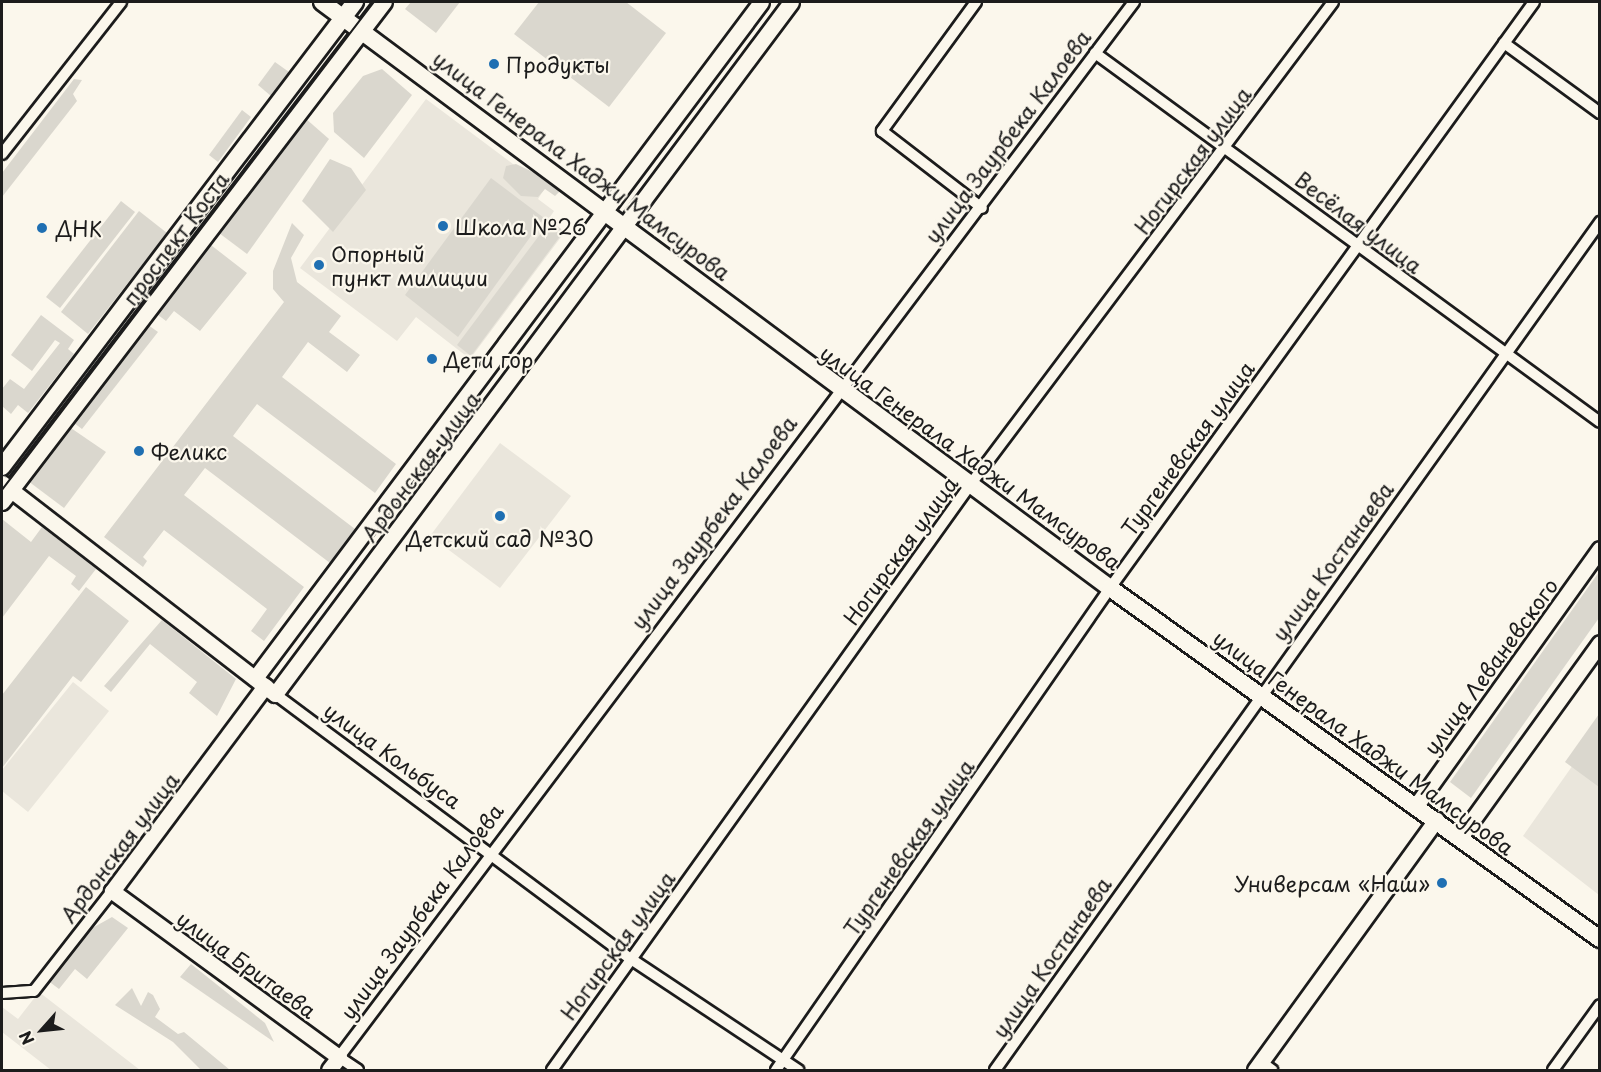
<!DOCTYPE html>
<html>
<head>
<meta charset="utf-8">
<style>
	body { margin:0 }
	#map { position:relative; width:1601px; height:1072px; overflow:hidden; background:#fbf7ec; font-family:"Playpen Sans",sans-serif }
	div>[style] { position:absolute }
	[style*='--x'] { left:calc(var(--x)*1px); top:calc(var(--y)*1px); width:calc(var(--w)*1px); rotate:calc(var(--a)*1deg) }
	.built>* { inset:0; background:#eae6dc }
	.green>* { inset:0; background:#dad7ce }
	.roads { filter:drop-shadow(2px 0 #1c1c1c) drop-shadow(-2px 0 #1c1c1c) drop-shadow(0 2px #1c1c1c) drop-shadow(0 -2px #1c1c1c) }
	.street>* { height:10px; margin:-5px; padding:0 5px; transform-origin:5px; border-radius:5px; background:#fbf7ec }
	.secondary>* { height:15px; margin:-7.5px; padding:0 7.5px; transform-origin:7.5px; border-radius:7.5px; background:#fbf7ec }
	.primary>* { height:16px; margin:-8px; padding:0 8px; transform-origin:8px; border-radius:8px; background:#fbf7ec }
	.tram>* { height:1.5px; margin:-0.75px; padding:0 0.75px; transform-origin:0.75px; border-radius:0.75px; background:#1c1c1c }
	.dots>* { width:16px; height:16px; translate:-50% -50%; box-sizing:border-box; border:3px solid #fbf7ec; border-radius:50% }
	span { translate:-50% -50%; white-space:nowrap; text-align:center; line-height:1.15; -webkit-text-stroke:4.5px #fbf7ec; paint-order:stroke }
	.poi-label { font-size:21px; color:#1c1c1c }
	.left { translate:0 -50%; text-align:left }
	.right { translate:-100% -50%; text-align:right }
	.street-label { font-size:21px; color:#1c1c1c }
	.frame { position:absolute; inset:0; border:3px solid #1c1c1c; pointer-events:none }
	.north { position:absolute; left:12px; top:1000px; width:60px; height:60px; -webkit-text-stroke:4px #fbf7ec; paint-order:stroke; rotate:243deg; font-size:16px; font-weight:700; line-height:24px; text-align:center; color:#1c1c1c }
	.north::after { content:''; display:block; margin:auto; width:21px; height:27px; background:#1c1c1c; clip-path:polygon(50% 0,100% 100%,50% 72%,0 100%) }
</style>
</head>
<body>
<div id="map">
	<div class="built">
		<div style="clip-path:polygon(426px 99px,545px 188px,538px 199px,554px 211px,548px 220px,564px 233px,470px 359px,416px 317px,397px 341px,300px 268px)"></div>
		<div style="clip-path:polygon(500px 443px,571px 496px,500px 588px,430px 536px)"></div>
		<div style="clip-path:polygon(73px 682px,109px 711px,28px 812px,2px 791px,2px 770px)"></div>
		<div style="clip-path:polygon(1599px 728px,1599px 895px,1523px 836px)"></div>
		<div style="clip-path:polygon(39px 992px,140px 1070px,51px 1070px,2px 1032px,2px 1007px,18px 1019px)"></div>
	</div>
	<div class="green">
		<div style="clip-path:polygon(411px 2px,460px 2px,436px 33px,405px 9px)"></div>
		<div style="clip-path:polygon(539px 2px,626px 2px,666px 33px,609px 107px,514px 34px)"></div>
		<div style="clip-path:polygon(275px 62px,289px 72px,271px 96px,258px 85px)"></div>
		<div style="clip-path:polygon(382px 69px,412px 95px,364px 158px,334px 132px,333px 113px,363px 76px)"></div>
		<div style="clip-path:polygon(74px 79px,82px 80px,73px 94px,77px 101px,2px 197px,2px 173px)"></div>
		<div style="clip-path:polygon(242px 110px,251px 117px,218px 162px,209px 155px)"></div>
		<div style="clip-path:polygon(305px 118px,329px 139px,247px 254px,215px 230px)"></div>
		<div style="clip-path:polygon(330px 159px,351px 168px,366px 190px,333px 232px,302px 201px)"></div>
		<div style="clip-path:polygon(516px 164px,537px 174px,560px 191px,555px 196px,545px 189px,538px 197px,521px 196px,503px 178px,506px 166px)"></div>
		<div style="clip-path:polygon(491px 178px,544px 218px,458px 337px,405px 295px)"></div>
		<div style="clip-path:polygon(121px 201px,135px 212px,60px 308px,46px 297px)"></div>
		<div style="clip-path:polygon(139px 211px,167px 233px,88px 334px,61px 312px)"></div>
		<div style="clip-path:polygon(550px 221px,564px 231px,471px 356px,457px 345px)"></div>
		<div style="clip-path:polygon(292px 223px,304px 235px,291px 258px,297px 282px,341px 316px,329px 332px,360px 355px,347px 372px,308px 342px,282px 377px,396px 464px,375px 493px,257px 404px,233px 436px,355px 529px,330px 563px,205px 468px,184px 495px,304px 587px,264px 641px,251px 631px,267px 609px,164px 530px,143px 557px,147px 561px,143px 567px,104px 537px,284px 302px,273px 289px,273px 271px)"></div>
		<div style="clip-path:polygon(207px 242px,247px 273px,200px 331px,174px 311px,166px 321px,153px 311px)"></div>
		<div style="clip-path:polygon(41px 315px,74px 340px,68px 349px,74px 354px,28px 413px,18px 405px,11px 414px,2px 406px,2px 389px,10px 379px,24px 389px,60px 343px,55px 340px,32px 371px,11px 355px)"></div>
		<div style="clip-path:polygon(144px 322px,158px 332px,82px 429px,70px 420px)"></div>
		<div style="clip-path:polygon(65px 424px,106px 452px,64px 508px,24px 478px)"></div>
		<div style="clip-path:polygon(2px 519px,31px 542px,42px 527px,96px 569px,79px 591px,71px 584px,76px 576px,49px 556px,2px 618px)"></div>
		<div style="clip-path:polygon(1599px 572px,1599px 618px,1471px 798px,1450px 782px)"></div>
		<div style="clip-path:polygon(86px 587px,129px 621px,81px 682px,73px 676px,2px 768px,2px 695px)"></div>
		<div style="clip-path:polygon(162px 620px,236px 679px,217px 716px,189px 693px,197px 682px,150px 644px,111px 692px,104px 686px)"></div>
		<div style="clip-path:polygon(1599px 714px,1599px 787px,1565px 762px)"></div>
		<div style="clip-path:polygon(112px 917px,128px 928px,87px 979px,75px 969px,59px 989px,47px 980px,87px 931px)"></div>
		<div style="clip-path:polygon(191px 964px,265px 1023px,274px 1042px,180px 977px)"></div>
		<div style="clip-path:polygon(132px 988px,141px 1006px,148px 992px,153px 995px,160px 1009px,155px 1017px,178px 1034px,184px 1032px,230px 1070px,201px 1070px,173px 1042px,115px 1005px)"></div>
	</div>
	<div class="roads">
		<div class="street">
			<div style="--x:976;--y:2;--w:160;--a:126.1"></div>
			<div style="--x:882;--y:131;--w:126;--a:37.6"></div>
			<div style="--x:1504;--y:43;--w:119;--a:36.1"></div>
			<div style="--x:1095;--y:53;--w:625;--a:36.16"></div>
			<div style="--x:2;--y:154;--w:193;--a:-51.9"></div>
			<div style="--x:275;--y:694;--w:444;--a:36.7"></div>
			<div style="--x:631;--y:959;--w:201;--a:33.6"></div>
			<div style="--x:2;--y:993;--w:32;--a:-4"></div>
			<div style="--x:34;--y:991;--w:127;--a:-52"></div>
			<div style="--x:1261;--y:1062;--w:14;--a:36"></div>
			<div style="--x:358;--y:1070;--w:23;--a:-146"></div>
			<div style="--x:339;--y:1057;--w:1321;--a:-53"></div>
			<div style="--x:552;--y:1070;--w:719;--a:-54.45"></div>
			<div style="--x:970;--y:485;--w:604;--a:-53.07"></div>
			<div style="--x:776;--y:1070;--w:586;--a:-55.28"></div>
			<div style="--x:1110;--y:588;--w:723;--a:-54.11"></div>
			<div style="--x:995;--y:1070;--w:1042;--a:-54.49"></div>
			<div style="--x:1553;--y:1070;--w:80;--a:-54.1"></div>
		</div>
		<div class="secondary">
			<div style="--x:2;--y:483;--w:345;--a:37.7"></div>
			<div style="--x:275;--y:694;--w:863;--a:-53.29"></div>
			<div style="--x:255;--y:678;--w:844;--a:-53.18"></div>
			<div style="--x:265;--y:686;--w:256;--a:126.7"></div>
			<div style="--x:112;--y:891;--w:281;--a:36.2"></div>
			<div style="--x:339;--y:1057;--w:16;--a:128"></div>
			<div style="--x:1415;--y:807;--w:317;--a:-54.4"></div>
			<div style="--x:1460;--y:837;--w:239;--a:-54.2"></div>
			<div style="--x:1255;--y:1070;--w:309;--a:-54.1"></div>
		</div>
		<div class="primary">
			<div style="--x:322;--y:2;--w:982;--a:36.64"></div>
			<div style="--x:1110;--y:588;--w:603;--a:35.62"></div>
			<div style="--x:2;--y:467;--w:584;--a:-52.8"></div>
			<div style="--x:2;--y:502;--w:629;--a:-52.62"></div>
		</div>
	</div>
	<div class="tram">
		<div style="--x:2;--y:490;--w:614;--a:-52.68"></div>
	</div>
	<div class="dots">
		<div style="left:494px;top:64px;background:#1f6fb2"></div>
		<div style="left:443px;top:226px;background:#1f6fb2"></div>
		<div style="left:42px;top:228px;background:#1f6fb2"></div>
		<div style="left:319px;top:265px;background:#1f6fb2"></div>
		<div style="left:432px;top:359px;background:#1f6fb2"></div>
		<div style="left:139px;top:451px;background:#1f6fb2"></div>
		<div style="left:500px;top:516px;background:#1f6fb2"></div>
		<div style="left:1442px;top:883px;background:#1f6fb2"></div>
	</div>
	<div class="poi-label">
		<span class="left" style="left:506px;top:64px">Продукты</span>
		<span class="left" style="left:455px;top:226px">Школа №26</span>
		<span class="left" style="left:56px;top:228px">ДНК</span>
		<span class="left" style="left:331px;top:265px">Опорный<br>пункт милиции</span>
		<span class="left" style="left:444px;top:359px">Дети гор</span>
		<span class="left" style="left:151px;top:451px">Феликс</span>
		<span style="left:500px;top:538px">Детский сад №30</span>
		<span class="right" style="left:1430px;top:883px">Универсам «Наш»</span>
	</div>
	<div class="street-label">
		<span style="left:1007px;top:136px;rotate:-53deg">улица Заурбека Калоева</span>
		<span style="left:1192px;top:160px;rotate:-53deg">Ногирская улица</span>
		<span style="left:582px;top:165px;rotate:37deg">улица Генерала Хаджи Мамсурова</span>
		<span style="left:1359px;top:222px;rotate:37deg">Весёлая улица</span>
		<span style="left:175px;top:238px;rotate:-53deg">проспект Коста</span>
		<span style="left:1187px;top:448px;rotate:-54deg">Тургеневская улица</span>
		<span style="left:971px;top:457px;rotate:36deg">улица Генерала Хаджи Мамсурова</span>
		<span style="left:420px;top:466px;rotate:-53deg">Ардонская улица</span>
		<span style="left:713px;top:522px;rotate:-53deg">улица Заурбека Калоева</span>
		<span style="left:900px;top:550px;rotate:-54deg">Ногирская улица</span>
		<span style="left:1332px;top:561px;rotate:-54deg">улица Костанаева</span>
		<span style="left:1490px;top:666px;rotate:-54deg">улица Леваневского</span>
		<span style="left:1364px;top:742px;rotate:36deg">улица Генерала Хаджи Мамсурова</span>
		<span style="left:393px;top:755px;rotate:36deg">улица Кольбуса</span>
		<span style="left:119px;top:847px;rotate:-53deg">Ардонская улица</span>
		<span style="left:908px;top:847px;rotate:-55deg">Тургеневская улица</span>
		<span style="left:421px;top:911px;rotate:-54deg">улица Заурбека Калоева</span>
		<span style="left:617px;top:945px;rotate:-54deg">Ногирская улица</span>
		<span style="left:1051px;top:957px;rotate:-55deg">улица Костанаева</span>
		<span style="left:247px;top:964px;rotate:36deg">улица Бритаева</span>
	</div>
	<div class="frame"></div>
	<div class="north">N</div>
</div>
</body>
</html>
